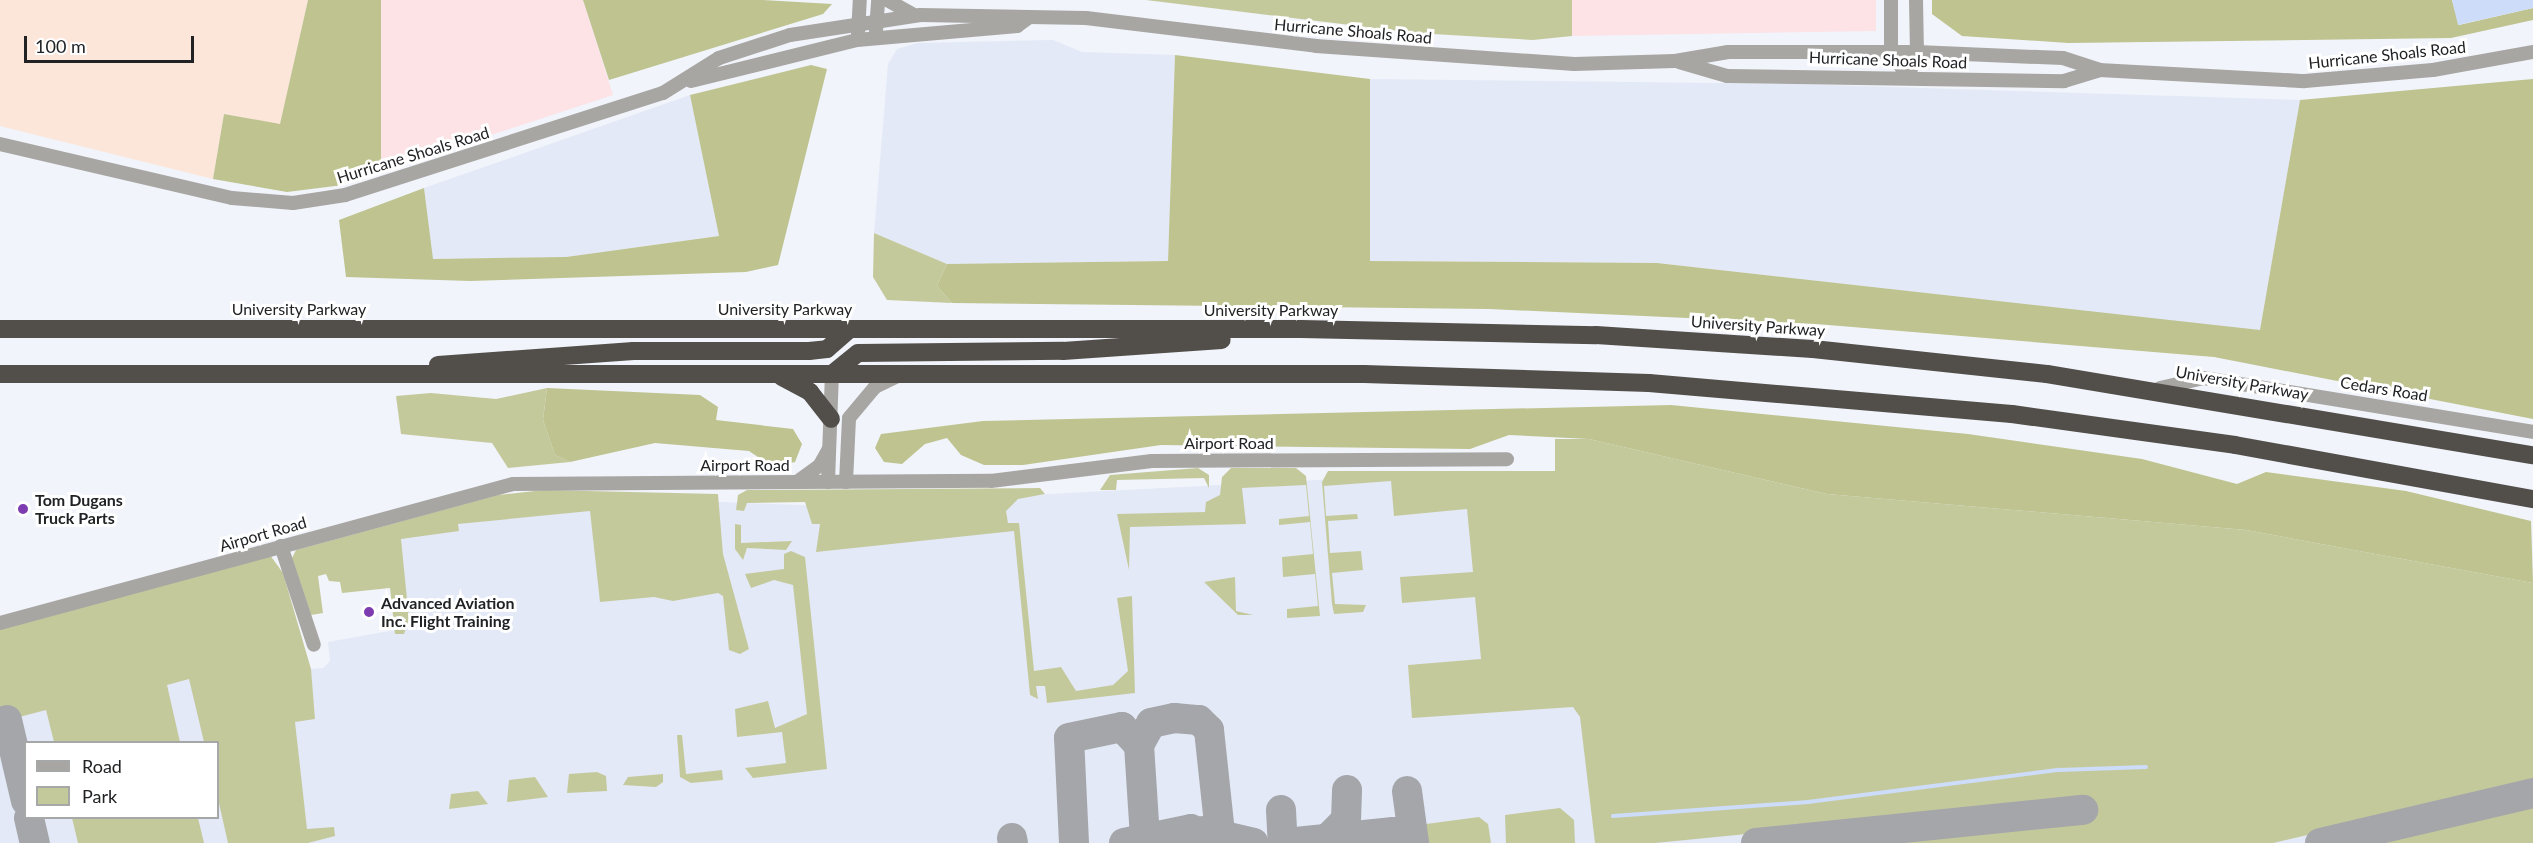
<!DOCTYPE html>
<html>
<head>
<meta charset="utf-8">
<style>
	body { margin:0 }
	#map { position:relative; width:2533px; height:843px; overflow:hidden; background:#f1f4fa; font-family:Lato,sans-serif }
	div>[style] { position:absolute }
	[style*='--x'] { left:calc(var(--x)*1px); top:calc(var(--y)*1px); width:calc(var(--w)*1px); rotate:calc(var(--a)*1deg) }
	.built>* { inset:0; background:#e3e9f6 }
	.industrial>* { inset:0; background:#fde2e6 }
	.education>* { inset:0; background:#fce5d9 }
	.green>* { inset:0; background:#c4c99c }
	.forest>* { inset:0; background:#bec390 }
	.water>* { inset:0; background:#cddcf8 }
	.stream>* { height:4px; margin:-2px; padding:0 2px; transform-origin:2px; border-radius:2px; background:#cddcf8 }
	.taxiway>* { height:30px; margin:-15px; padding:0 15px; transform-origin:15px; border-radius:15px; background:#a4a6aa }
	.minor>* { height:14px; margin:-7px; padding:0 7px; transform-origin:7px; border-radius:7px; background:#a7a6a3 }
	.highway>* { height:18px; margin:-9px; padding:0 9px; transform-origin:9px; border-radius:9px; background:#524f4b }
	.dots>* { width:16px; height:16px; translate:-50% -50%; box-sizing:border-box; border:3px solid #fff; border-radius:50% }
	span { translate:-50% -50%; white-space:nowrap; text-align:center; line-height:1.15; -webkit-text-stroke:6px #fff; paint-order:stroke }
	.street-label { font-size:16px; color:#212224 }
	.poi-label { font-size:16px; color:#212224; font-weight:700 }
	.left { translate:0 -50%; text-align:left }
	.legend { position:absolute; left:24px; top:741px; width:195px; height:78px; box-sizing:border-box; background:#fff; border:2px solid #a6a7a7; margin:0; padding:8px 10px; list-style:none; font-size:18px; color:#212224 }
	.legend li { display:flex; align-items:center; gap:12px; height:30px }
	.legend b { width:30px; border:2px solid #a6a7a7 }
	.scale { position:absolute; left:24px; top:36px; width:170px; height:27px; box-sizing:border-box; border:3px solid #212224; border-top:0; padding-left:8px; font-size:18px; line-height:21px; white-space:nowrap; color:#212224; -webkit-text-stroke:4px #fff; paint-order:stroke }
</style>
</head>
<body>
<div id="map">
	<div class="built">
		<div style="clip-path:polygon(1053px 40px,1082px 52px,1175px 55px,1168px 261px,947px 264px,874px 233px,888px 64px,897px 49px,917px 43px)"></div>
		<div style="clip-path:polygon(1370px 79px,1797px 84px,2300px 100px,2260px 331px,1657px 263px,1370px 261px)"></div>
		<div style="clip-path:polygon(690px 95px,719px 236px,566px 257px,432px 259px,424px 188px)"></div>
		<div style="clip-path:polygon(evenodd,1354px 478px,1733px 482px,2533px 589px,2533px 843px,0 843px,0 642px,273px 672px,323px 668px,330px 661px,328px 642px,395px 630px,387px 532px,598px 497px,821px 506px,1354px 478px,26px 742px,218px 742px,218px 818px,26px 818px,26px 742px)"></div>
	</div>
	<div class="industrial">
		<div style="clip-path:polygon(381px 0,583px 0,613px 95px,381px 171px)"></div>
		<div style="clip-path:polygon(1572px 0,1876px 0,1876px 31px,1572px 36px)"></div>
	</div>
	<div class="education">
		<div style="clip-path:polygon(0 0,308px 0,280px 125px,224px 114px,213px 179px,0 126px)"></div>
	</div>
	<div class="green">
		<div style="clip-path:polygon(1146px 0,1572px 0,1572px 36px,1533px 40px,1416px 33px)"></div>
		<div style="clip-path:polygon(874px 233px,947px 264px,937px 286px,952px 303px,887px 300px,873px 277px)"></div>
		<div style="clip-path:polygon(547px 388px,543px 420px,555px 455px,570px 462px,508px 468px,492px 443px,401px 434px,396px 396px,431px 393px,496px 399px)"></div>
		<div style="clip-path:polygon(1555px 439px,1589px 439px,1827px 494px,2246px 530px,2533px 583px,2533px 782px,2273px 843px,1854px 843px,2081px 820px,2084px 801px,1655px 843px,1595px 843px,1580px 717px,1573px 707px,1412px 718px,1408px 665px,1481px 659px,1475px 597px,1402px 603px,1400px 577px,1473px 572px,1467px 509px,1394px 516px,1391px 481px,1324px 486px,1326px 516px,1357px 514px,1358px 519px,1328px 521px,1330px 553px,1361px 551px,1363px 570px,1332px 573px,1335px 604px,1366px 605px,1363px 612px,1334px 614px,1332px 604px,1322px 482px,1328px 471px,1555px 471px)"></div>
		<div style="clip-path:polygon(1198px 468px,1209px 475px,1209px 488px,1204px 478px,1117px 480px,1116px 490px,1100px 490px,1110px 475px)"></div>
		<div style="clip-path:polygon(1231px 468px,1296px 468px,1306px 476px,1320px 616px,1287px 618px,1287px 609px,1318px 606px,1315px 574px,1283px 577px,1282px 557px,1313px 554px,1310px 522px,1279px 525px,1279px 519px,1309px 516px,1306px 485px,1242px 488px,1246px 524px,1130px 527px,1129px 570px,1117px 514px,1205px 512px,1206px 502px,1220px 495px,1222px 477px)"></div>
		<div style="clip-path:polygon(1040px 488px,1045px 494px,1018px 499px,1006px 511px,1008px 523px,1019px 523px,1034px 671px,1061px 667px,1076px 691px,1113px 685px,1128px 671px,1117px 598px,1132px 596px,1135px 693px,1047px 703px,1045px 686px,1036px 686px,1038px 699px,1030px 695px,1014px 531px,816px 552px,820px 524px,812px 524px,805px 502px,747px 503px,744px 511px,736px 510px,738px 495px,747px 490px)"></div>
		<div style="clip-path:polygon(544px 490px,718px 494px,723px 554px,749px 649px,740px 654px,729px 650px,723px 596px,718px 593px,673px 601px,654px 597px,600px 602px,590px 511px,458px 524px,459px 531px,401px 539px,409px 619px,404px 634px,395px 634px,390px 588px,342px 593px,340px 582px,329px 581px,326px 574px,318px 576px,323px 613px,311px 615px,292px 558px,296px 550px,498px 495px)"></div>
		<div style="clip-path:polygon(735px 524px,741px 525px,741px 543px,792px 541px,786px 550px,747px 548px,743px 560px,735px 549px)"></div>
		<div style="clip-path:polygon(791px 551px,805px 557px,827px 769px,753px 778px,745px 768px,786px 763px,782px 732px,737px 737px,735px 709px,768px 701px,775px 728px,807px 714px,793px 585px,774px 580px,751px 588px,745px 574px,784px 569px,784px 554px)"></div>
		<div style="clip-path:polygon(270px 555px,283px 573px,311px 669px,315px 719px,295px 722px,307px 829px,334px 827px,335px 836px,308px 843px,228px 843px,218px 799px,218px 742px,204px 742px,189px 679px,167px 685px,180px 742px,54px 742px,46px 710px,0 722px,0 629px)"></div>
		<div style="clip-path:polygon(1235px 577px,1236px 611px,1253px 615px,1238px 615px,1204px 582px)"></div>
		<div style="clip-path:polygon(677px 735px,682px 735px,686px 774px,722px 770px,723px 780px,691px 783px,680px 777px)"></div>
		<div style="clip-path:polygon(597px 772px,606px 776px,607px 791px,567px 793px,569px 774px)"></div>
		<div style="clip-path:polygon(663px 774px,663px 782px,656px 787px,623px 785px,628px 777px)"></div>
		<div style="clip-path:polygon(535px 777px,548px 797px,507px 802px,509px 780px)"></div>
		<div style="clip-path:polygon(478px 791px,488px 804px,449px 809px,451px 794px)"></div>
		<div style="clip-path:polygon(2533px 805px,2533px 843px,2369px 843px,2499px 811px)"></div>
		<div style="clip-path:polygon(1560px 808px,1574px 820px,1575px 843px,1506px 843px,1505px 815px)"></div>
		<div style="clip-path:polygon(1479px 817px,1488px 824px,1491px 843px,1426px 843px,1426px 824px)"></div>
		<div style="clip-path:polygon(72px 818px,198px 818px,204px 843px,78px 843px)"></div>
	</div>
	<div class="forest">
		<div style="clip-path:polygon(308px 0,381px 0,381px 171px,343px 185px,287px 192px,213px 179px,224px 114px,280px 124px)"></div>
		<div style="clip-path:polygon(583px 0,763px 0,832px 4px,823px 14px,609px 80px)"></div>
		<div style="clip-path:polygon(1932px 0,2452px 0,2459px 25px,2533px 8px,2533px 20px,2451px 38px,2068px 43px,1962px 36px,1932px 14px)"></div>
		<div style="clip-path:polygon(1175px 55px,1370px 79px,1370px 261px,1657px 263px,2260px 330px,2300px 100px,2533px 79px,2533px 419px,2214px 357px,1816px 324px,1489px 309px,952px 303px,937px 286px,947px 264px,1168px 261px)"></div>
		<div style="clip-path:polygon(811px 65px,827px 69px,778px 265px,746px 272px,470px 281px,346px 277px,339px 220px,424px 188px,433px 259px,566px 257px,719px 236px,690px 95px)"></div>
		<div style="clip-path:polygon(547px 388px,700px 395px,718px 407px,716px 420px,793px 429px,802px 444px,795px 462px,773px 467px,749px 451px,655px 443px,570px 462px,555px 455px,543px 420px)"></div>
		<div style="clip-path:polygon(1671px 405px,1968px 434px,2142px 459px,2237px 484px,2266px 472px,2406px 491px,2531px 521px,2533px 583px,2246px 530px,1827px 494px,1589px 439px,1509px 435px,1470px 449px,1161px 445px,1023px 465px,984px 465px,961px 455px,947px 438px,925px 444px,902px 464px,884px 462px,875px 448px,881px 434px,983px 421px)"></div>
	</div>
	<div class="water">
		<div style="clip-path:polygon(2452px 0,2533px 0,2533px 8px,2458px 25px)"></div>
	</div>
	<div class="stream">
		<div style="--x:1613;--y:816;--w:196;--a:-4.1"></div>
		<div style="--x:1808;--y:802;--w:253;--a:-7.3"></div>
		<div style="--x:2059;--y:770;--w:87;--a:-2"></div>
	</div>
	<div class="taxiway">
		<div style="--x:7;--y:720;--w:83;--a:76.8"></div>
		<div style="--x:1139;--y:745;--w:25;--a:-61"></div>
		<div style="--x:1151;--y:723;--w:24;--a:-12"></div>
		<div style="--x:1174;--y:718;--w:25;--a:5"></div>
		<div style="--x:1199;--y:720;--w:14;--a:45"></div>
		<div style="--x:1209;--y:730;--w:114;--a:83.9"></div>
		<div style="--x:1407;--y:791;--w:52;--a:82.3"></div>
		<div style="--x:1281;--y:810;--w:33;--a:87"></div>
		<div style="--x:29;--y:818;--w:26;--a:77"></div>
		<div style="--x:1203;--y:831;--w:52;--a:13.2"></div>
		<div style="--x:1012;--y:838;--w:5;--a:79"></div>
		<div style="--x:1328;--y:838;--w:25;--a:-45"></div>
		<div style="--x:1346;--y:820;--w:30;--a:-88"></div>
		<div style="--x:1074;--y:843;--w:105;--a:-92.7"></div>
		<div style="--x:1069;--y:738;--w:54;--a:-11.7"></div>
		<div style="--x:1122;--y:727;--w:25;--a:47"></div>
		<div style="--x:1139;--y:745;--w:93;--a:86.3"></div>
		<div style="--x:1124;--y:843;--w:68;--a:-11.8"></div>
		<div style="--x:1191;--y:829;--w:30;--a:28"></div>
		<div style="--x:1286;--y:843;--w:108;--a:-5.9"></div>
		<div style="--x:1393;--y:832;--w:24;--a:28"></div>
		<div style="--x:1756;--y:843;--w:329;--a:-5.8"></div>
		<div style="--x:2320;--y:843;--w:219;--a:-13.2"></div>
	</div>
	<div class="minor">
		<div style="--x:887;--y:0;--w:29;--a:29"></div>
		<div style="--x:1891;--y:0;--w:52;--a:90"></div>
		<div style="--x:1891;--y:52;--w:30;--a:56"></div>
		<div style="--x:876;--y:31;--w:31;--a:-86"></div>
		<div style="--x:858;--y:34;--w:34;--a:-87"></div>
		<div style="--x:1679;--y:62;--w:50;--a:16.3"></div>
		<div style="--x:1727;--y:76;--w:337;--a:0.9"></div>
		<div style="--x:2064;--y:81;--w:37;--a:-17"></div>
		<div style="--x:1908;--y:77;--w:27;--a:-70"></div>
		<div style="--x:1917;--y:52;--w:52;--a:-91.1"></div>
		<div style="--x:691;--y:81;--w:171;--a:-13.9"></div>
		<div style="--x:857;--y:40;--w:161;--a:-5"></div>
		<div style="--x:1017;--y:26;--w:14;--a:-36"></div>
		<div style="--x:0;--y:144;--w:238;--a:13.1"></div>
		<div style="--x:232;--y:198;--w:61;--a:4.7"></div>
		<div style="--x:293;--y:203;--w:53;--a:-8.7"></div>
		<div style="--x:345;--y:195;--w:334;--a:-17.8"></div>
		<div style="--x:663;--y:93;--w:66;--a:-32"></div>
		<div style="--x:719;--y:58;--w:75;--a:-17.9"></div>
		<div style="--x:790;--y:35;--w:132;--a:-8.7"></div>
		<div style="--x:920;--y:15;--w:166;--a:1"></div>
		<div style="--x:1086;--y:18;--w:232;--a:6.9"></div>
		<div style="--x:1316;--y:46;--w:259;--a:4"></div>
		<div style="--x:1574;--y:64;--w:101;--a:-1.7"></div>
		<div style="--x:1675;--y:61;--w:54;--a:-9.6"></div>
		<div style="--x:1728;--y:52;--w:189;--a:0"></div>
		<div style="--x:1917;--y:52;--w:146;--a:2.4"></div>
		<div style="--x:2063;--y:58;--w:38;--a:18"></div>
		<div style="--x:2099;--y:70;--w:206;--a:3.1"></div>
		<div style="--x:2305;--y:81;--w:128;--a:-4.9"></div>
		<div style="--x:2433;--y:70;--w:102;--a:-10.2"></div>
		<div style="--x:2160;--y:388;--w:45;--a:-12.8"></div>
		<div style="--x:2204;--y:378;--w:333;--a:9.3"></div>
		<div style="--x:797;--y:482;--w:29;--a:-36"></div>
		<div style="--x:820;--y:465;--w:18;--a:-61"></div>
		<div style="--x:828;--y:482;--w:108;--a:-87.9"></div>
		<div style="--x:846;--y:482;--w:64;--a:-87.3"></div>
		<div style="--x:849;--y:418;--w:40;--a:-50"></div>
		<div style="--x:875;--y:387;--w:28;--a:-26"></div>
		<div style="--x:281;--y:546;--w:104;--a:71.6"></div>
		<div style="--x:0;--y:623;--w:531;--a:-15.16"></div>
		<div style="--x:513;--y:484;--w:478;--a:-0.4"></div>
		<div style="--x:991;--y:481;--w:162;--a:-7.1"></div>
		<div style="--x:1152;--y:461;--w:355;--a:-0.3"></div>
	</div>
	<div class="highway">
		<div style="--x:0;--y:329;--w:1301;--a:0"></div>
		<div style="--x:1301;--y:329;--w:295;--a:1.2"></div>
		<div style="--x:1596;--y:335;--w:217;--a:3.7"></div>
		<div style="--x:1813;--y:349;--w:235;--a:6.1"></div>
		<div style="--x:2047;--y:374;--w:493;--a:9.5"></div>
		<div style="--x:438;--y:365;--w:196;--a:-4.1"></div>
		<div style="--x:633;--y:351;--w:176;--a:0"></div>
		<div style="--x:809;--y:351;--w:18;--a:-6"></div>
		<div style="--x:827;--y:349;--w:30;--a:-41"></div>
		<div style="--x:0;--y:374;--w:1364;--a:0"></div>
		<div style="--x:1364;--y:374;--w:285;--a:1.8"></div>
		<div style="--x:1649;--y:383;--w:364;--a:4.9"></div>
		<div style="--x:2012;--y:414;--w:225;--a:7.9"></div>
		<div style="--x:2235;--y:445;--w:303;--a:10.3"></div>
		<div style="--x:832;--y:374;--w:33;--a:-39"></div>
		<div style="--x:858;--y:353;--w:205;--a:-0.6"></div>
		<div style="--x:1063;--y:351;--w:159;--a:-4"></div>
		<div style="--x:782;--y:377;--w:32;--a:28"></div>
		<div style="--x:810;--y:392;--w:34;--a:52"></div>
	</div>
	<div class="dots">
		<div style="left:23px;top:509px;background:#7d3cb0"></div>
		<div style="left:369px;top:612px;background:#7d3cb0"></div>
	</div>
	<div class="street-label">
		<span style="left:1353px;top:31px;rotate:5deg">Hurricane Shoals Road</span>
		<span style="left:2387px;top:55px;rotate:-6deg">Hurricane Shoals Road</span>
		<span style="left:1888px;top:60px;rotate:2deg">Hurricane Shoals Road</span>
		<span style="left:413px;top:155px;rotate:-17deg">Hurricane Shoals Road</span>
		<span style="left:299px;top:309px">University Parkway</span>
		<span style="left:785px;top:309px">University Parkway</span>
		<span style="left:1271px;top:310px">University Parkway</span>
		<span style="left:1758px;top:326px;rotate:4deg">University Parkway</span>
		<span style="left:2242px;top:383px;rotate:10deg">University Parkway</span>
		<span style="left:2384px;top:389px;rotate:9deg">Cedars Road</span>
		<span style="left:1229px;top:443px">Airport Road</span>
		<span style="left:745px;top:465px">Airport Road</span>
		<span style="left:263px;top:534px;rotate:-16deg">Airport Road</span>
	</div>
	<div class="poi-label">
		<span class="left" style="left:35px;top:509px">Tom Dugans<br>Truck Parts</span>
		<span class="left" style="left:381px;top:612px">Advanced Aviation<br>Inc. Flight Training</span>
	</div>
	<ul class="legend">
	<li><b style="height:8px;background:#a7a6a3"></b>Road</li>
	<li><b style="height:16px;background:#c4c99c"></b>Park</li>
	</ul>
	<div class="scale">100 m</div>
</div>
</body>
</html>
